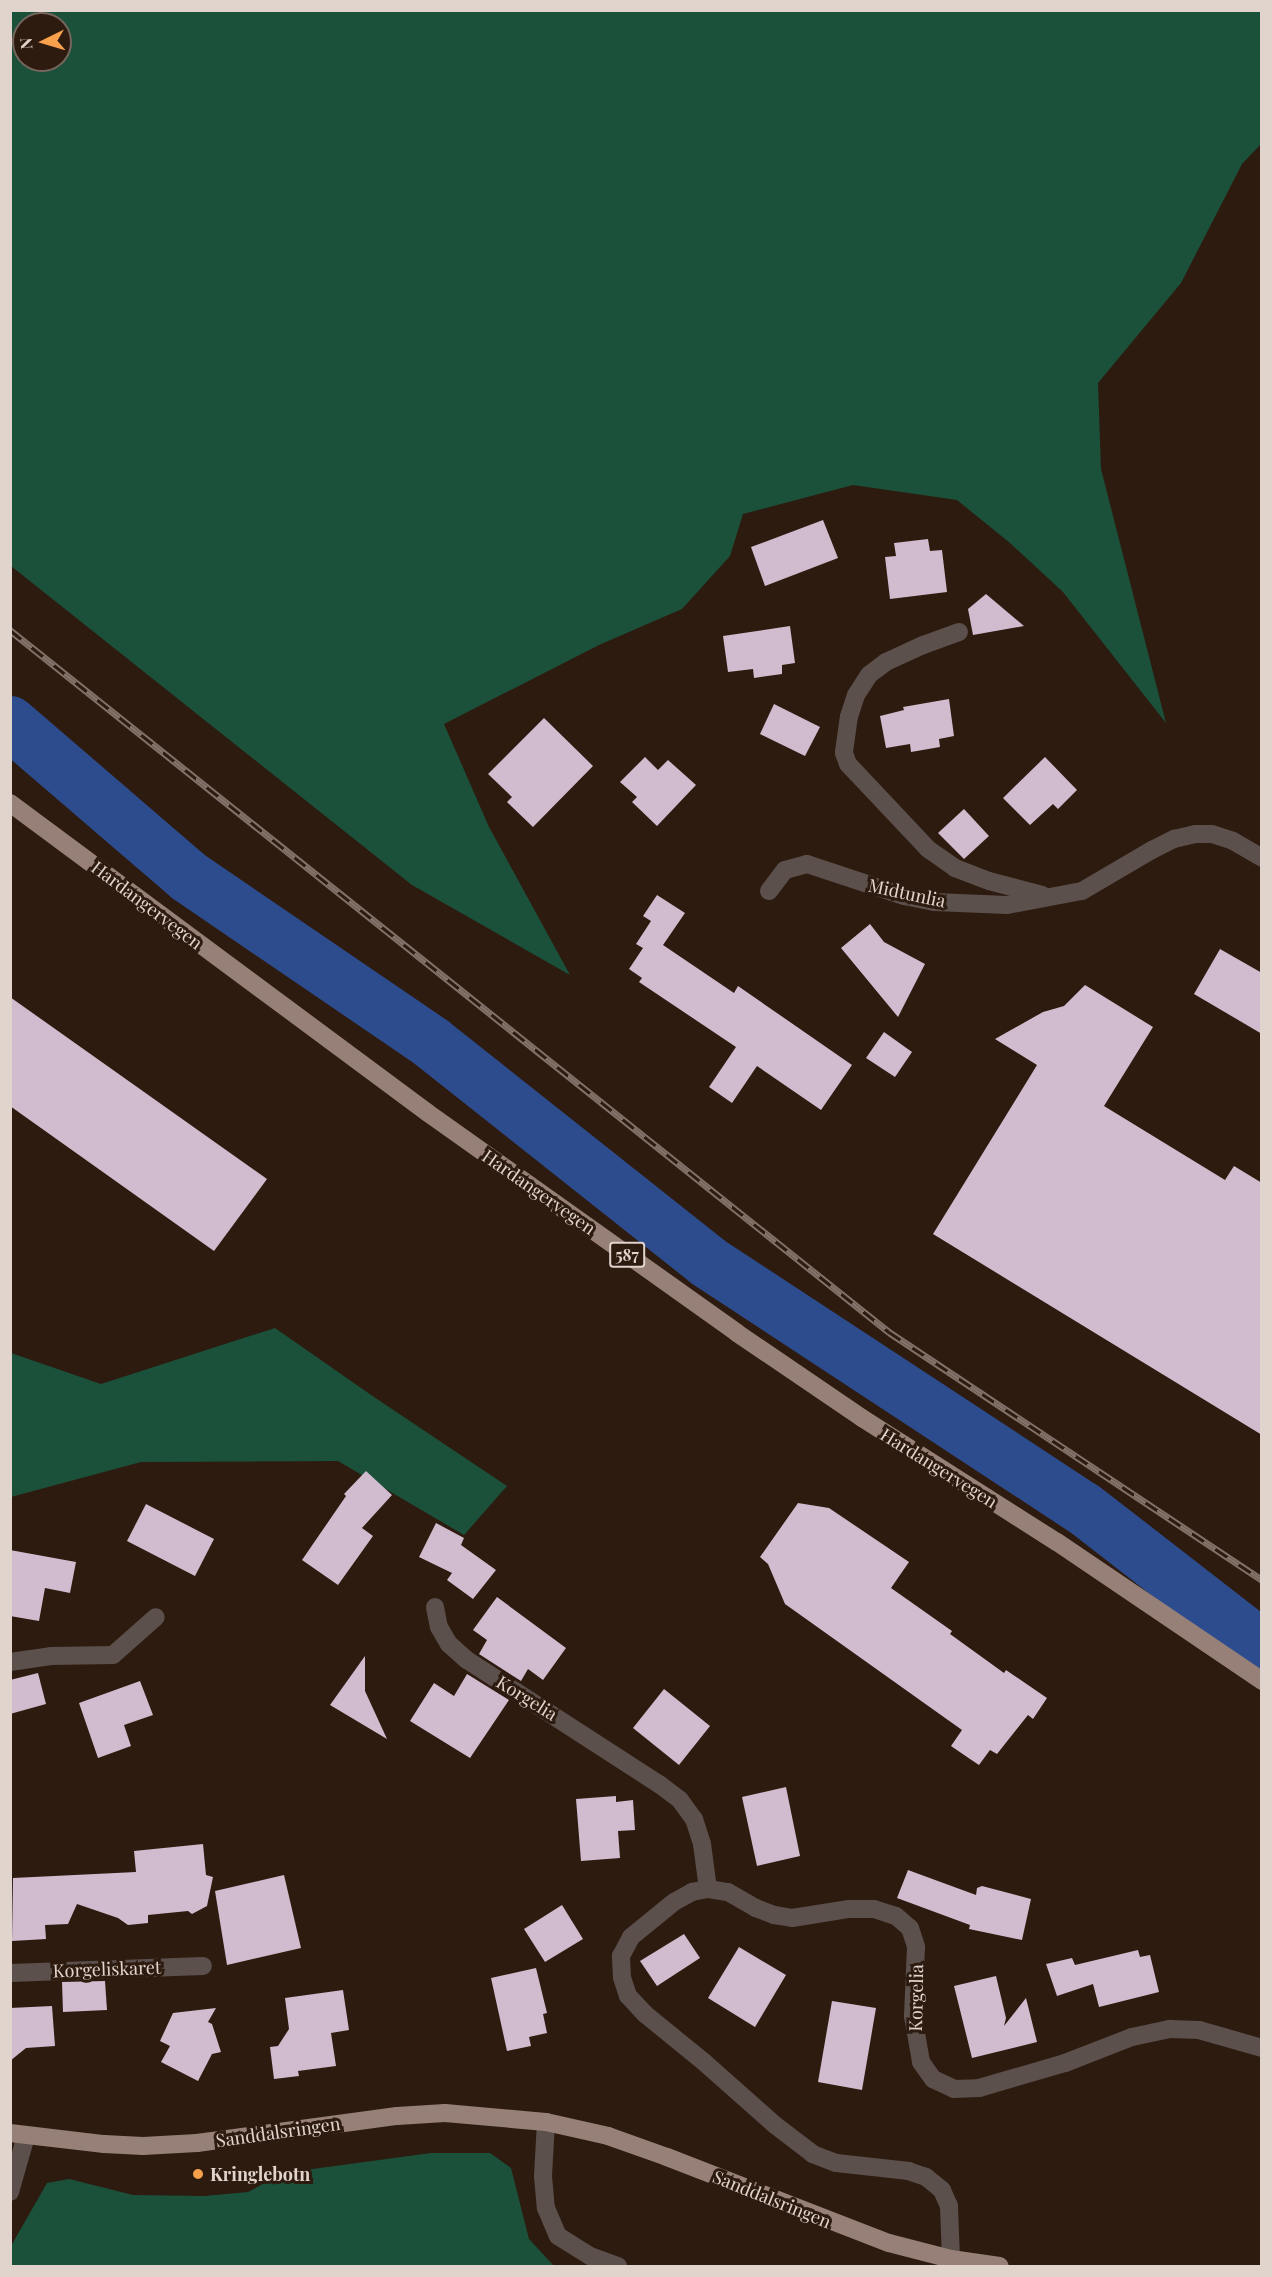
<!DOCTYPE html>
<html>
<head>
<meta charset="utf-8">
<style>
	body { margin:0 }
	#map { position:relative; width:1272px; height:2277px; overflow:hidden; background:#2d1b10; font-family:"Playfair Display",serif }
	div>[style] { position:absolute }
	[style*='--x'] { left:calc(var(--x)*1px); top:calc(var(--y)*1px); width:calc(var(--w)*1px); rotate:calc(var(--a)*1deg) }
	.forest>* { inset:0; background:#1b503a }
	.river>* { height:54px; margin:-27px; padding:0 27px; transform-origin:27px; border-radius:27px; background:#2d4c8e }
	.building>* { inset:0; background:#d1bbce }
	.minor>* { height:18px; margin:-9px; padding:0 9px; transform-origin:9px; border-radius:9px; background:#5b504c }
	.major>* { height:18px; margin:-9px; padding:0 9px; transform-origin:9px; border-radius:9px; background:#968077 }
	.rail>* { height:7px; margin-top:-3.5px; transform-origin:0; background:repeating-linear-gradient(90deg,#2d1b10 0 14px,#817168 0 28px); box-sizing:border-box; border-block:2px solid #817168 }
	.dots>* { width:16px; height:16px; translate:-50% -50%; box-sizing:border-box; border:3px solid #2d1b10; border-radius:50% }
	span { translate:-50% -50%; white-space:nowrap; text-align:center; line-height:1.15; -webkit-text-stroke:6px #2d1b10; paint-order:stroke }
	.shield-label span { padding:2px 4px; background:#2d1b10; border:2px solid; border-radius:4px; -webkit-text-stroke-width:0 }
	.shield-label { font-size:16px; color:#e1d4cd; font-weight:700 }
	.street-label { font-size:18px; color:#e1d4cd }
	.poi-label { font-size:18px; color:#e1d4cd; font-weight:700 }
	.left { translate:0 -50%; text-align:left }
	.frame { position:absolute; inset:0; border:12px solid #e1d4cd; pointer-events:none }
	.north { position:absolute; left:12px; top:12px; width:60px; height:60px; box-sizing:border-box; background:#2d1b10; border:2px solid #75655c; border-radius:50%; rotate:265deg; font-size:16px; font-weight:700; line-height:24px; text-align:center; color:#e1d4cd }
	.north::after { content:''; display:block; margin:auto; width:21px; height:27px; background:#f8a04b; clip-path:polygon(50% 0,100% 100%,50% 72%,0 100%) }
</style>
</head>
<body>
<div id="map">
	<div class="forest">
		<div style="clip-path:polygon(evenodd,10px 11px,1261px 11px,1261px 144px,1242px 164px,1181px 283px,1098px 383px,1101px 469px,1166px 723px,1063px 592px,1010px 543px,957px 500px,853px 485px,743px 514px,730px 556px,682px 609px,599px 645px,444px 724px,489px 827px,570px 975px,412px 885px,11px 566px,10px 11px,24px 24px,60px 24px,60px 60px,24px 60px,24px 24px)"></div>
		<div style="clip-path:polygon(275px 1328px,374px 1397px,507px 1486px,464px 1535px,338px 1461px,141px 1462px,11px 1497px,11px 1353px,101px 1384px)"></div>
		<div style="clip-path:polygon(431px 2153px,490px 2153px,511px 2168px,529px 2239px,554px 2266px,11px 2266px,11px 2246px,47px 2183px,69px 2179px,133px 2195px,204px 2196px,248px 2192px,283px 2173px)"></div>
	</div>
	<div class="river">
		<div style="--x:10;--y:723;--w:236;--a:40.7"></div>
		<div style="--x:189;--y:877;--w:294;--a:34.3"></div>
		<div style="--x:432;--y:1043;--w:352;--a:38.4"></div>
		<div style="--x:708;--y:1262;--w:448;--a:33.3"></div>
		<div style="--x:1083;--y:1508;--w:227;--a:37.8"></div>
	</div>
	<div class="building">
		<div style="clip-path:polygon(823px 520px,838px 558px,765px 586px,751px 547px)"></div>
		<div style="clip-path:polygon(928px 539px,930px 551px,942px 550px,947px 592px,890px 599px,885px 557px,896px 556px,894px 543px)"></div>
		<div style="clip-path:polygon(986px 594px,1024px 626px,973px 635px,968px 609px)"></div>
		<div style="clip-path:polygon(790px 626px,795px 663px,782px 665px,782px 674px,754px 678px,753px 669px,728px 672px,723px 636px)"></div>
		<div style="clip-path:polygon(949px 699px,954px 736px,939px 739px,940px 747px,911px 752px,910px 744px,886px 748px,880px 716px,904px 710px,903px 707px)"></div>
		<div style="clip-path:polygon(774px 704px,820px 727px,805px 756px,760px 734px)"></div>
		<div style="clip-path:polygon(544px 718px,593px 766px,533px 827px,507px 802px,512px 797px,488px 774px)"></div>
		<div style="clip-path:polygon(645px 757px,658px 770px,668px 760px,696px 785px,657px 826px,632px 802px,637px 797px,620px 782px)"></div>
		<div style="clip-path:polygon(1045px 757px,1077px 790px,1058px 809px,1053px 804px,1030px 825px,1003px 798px)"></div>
		<div style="clip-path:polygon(964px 809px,989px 836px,964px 859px,938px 833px)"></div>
		<div style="clip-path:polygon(657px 895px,685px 913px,663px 945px,734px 993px,738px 986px,852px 1065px,821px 1110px,757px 1066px,732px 1103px,709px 1087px,736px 1047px,639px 982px,642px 978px,629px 969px,643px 948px,636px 944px,651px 921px,643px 916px)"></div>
		<div style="clip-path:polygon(870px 924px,884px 942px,925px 964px,898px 1017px,841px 948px)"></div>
		<div style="clip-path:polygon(1220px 949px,1262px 973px,1262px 1034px,1194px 994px)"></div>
		<div style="clip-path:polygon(1085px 985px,1153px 1027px,1104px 1106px,1225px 1180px,1234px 1166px,1262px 1183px,1262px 1435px,933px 1234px,1037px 1065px,995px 1039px,1043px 1012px,1064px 1006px)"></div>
		<div style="clip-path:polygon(10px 997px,267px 1179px,214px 1251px,10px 1106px)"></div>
		<div style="clip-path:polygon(884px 1032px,912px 1052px,895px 1077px,866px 1058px)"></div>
		<div style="clip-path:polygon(366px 1471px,392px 1495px,362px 1528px,373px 1536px,338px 1585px,302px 1560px,346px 1496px,344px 1494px)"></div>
		<div style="clip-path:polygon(798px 1503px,829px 1508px,909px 1562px,891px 1588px,952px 1631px,950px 1634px,1004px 1673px,1006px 1670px,1047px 1698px,1033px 1719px,1028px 1715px,997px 1754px,990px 1750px,979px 1765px,970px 1759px,951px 1746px,962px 1730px,785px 1604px,768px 1564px,760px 1557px)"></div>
		<div style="clip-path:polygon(146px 1504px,214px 1539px,195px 1576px,127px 1541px)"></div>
		<div style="clip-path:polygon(436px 1523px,464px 1538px,461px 1545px,496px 1570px,473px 1599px,447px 1580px,452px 1573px,419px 1557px)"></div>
		<div style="clip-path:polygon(10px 1550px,76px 1562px,70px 1593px,45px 1588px,39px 1621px,10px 1616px)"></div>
		<div style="clip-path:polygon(497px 1597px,566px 1648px,543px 1680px,528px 1669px,521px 1681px,479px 1654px,487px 1640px,473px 1630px)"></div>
		<div style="clip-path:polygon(365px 1656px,365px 1691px,387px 1739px,330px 1705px)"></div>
		<div style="clip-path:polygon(38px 1673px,46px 1704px,10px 1714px,10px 1680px)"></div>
		<div style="clip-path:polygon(467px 1674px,509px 1700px,470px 1758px,410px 1721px,434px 1683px,454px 1696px)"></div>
		<div style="clip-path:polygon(140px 1681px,153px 1715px,124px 1725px,131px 1746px,98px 1758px,79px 1703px)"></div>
		<div style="clip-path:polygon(664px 1689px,710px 1726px,679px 1765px,633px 1728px)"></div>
		<div style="clip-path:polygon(786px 1787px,800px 1856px,757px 1866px,742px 1797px)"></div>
		<div style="clip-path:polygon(616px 1796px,616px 1802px,633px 1800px,635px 1830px,618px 1831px,620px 1858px,581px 1861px,576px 1799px)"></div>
		<div style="clip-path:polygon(203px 1844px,206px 1875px,213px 1877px,207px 1906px,192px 1914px,188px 1911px,148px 1915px,148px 1923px,128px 1925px,118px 1918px,77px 1904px,68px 1924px,45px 1925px,46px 1939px,12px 1941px,13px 1878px,136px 1872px,134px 1851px)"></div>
		<div style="clip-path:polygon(908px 1870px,976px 1895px,977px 1888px,982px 1886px,1031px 1899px,1022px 1940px,969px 1929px,970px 1925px,897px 1898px)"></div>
		<div style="clip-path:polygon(284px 1875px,301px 1948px,227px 1965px,215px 1891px)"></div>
		<div style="clip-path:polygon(562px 1905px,583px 1939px,545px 1962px,524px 1929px)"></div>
		<div style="clip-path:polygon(684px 1934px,700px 1958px,657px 1986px,640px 1961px)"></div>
		<div style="clip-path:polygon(739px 1947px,786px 1975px,755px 2027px,708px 1998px)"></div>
		<div style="clip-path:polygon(1138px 1950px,1140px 1957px,1150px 1955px,1159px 1992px,1099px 2007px,1093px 1984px,1057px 1996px,1046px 1964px,1072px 1958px,1075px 1965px)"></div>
		<div style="clip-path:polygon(536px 1968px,547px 2013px,543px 2014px,547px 2033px,529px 2037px,531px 2046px,507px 2051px,491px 1978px)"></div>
		<div style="clip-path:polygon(996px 1976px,1006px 2018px,1004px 2026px,1026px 1998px,1037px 2042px,972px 2058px,954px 1986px)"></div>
		<div style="clip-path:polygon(105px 1981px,107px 2010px,63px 2012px,62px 1982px)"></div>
		<div style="clip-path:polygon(343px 1990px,349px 2030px,331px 2033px,336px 2066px,298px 2071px,299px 2076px,274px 2079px,270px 2047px,278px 2046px,289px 2029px,285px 1998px)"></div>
		<div style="clip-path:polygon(832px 2001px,876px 2008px,862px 2090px,818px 2082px)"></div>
		<div style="clip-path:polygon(52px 2006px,55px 2046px,26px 2048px,10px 2061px,10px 2008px)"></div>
		<div style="clip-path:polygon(216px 2008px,208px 2022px,212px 2024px,221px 2052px,212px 2054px,198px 2081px,161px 2062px,170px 2046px,160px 2041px,173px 2013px)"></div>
	</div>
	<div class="minor">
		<div style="--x:959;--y:632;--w:38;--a:160"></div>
		<div style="--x:923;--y:645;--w:41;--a:155.3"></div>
		<div style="--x:886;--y:662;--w:21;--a:143"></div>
		<div style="--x:869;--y:675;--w:24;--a:123"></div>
		<div style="--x:856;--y:695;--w:22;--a:108"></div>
		<div style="--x:849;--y:716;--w:37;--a:98"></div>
		<div style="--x:844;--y:753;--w:12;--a:70"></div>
		<div style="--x:848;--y:764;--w:117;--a:46.7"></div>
		<div style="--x:928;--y:849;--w:33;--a:35"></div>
		<div style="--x:955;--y:868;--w:36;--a:21"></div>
		<div style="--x:989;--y:881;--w:55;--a:14.8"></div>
		<div style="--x:769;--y:891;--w:26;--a:-53"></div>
		<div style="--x:785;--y:870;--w:23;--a:-15"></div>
		<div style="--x:807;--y:864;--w:102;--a:18.3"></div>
		<div style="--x:904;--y:896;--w:32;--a:11"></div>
		<div style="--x:935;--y:902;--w:72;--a:2.4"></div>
		<div style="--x:1007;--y:905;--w:76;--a:-10.6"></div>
		<div style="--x:1082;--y:891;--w:81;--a:-30.4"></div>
		<div style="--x:1152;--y:850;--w:25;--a:-27"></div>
		<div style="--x:1174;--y:839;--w:22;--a:-13"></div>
		<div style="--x:1195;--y:834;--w:17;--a:0"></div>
		<div style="--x:1212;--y:834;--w:22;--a:18"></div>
		<div style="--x:1233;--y:841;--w:34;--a:30"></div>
		<div style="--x:435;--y:1607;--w:20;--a:79"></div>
		<div style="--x:439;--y:1627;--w:20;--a:60"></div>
		<div style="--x:449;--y:1644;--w:24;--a:42"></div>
		<div style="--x:467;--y:1660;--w:229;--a:32.9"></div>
		<div style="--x:659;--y:1784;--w:26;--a:37"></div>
		<div style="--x:680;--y:1800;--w:24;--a:54"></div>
		<div style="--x:694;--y:1819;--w:26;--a:72"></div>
		<div style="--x:702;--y:1844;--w:45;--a:82.4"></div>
		<div style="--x:10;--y:1662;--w:41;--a:-8.3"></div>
		<div style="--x:51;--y:1656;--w:62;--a:-0.9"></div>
		<div style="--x:113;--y:1655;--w:57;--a:-41.5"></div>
		<div style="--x:10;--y:1973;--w:193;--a:-2.1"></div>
		<div style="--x:546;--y:2122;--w:54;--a:93.2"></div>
		<div style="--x:543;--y:2176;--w:32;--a:85"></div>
		<div style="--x:546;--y:2208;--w:30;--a:67"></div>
		<div style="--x:558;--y:2236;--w:38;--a:32"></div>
		<div style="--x:590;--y:2256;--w:30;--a:20"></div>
		<div style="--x:10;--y:2192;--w:58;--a:-74.1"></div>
		<div style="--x:951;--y:2259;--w:53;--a:-92.2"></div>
		<div style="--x:949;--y:2206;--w:17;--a:-114"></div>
		<div style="--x:942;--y:2190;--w:21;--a:-141"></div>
		<div style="--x:926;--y:2177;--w:18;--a:-161"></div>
		<div style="--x:909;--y:2171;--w:73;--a:-173.7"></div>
		<div style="--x:836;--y:2163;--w:25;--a:-159"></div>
		<div style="--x:813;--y:2154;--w:48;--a:-142.7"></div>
		<div style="--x:775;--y:2125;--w:95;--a:-138.4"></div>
		<div style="--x:704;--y:2062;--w:76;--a:-140.9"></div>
		<div style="--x:645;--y:2014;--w:25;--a:-133"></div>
		<div style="--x:628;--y:1996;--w:20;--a:-108"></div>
		<div style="--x:622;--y:1977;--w:21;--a:-93"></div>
		<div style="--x:621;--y:1956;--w:21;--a:-62"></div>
		<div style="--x:631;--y:1937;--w:55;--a:-39.1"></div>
		<div style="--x:674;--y:1902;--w:21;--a:-29"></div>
		<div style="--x:692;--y:1892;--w:16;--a:-11"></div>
		<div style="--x:708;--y:1889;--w:20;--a:9"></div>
		<div style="--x:728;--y:1892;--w:32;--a:30"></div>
		<div style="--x:756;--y:1908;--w:19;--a:21"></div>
		<div style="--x:774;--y:1915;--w:18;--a:9"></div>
		<div style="--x:792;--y:1918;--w:58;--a:-9"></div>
		<div style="--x:849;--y:1909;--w:25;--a:0"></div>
		<div style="--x:874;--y:1909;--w:23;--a:18"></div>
		<div style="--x:896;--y:1916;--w:18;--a:41"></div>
		<div style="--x:910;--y:1928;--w:20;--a:72"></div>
		<div style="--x:916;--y:1947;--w:69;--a:92.5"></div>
		<div style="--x:913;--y:2016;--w:47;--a:80.1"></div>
		<div style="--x:921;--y:2062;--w:21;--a:55"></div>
		<div style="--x:933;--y:2079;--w:23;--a:25"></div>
		<div style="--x:954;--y:2089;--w:25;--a:-2"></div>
		<div style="--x:979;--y:2088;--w:90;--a:-16.2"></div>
		<div style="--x:1065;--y:2063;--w:72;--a:-21.2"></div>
		<div style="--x:1132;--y:2037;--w:39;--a:-12"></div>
		<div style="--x:1170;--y:2029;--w:29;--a:2"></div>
		<div style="--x:1199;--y:2030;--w:66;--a:15.9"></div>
	</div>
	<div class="major">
		<div style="--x:10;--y:803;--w:520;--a:36.56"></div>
		<div style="--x:428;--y:1113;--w:379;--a:35.4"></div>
		<div style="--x:737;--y:1333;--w:151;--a:34.2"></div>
		<div style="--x:862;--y:1418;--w:231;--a:32.5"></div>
		<div style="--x:1057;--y:1542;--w:248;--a:34.1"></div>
		<div style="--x:10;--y:2133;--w:95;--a:6.7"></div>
		<div style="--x:104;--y:2144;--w:39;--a:3"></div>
		<div style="--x:143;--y:2146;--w:54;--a:-3.2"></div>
		<div style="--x:197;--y:2143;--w:202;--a:-7.7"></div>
		<div style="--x:397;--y:2116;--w:48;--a:-3.6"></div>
		<div style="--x:445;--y:2113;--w:101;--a:5.1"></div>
		<div style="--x:546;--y:2122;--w:64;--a:12.7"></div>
		<div style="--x:608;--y:2136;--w:63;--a:19.6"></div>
		<div style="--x:667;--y:2157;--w:238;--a:21.2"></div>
		<div style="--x:889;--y:2243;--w:64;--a:14.5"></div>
		<div style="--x:951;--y:2259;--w:49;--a:8.1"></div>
	</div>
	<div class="rail">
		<div style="--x:10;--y:630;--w:1125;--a:38.61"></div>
		<div style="--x:889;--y:1332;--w:448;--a:33.6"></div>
	</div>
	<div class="dots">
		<div style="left:198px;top:2174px;background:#f8a04b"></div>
	</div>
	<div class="shield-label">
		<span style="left:627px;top:1255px">587</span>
	</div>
	<div class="street-label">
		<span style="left:907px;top:893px;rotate:12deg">Midtunlia</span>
		<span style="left:147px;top:905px;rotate:37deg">Hardangervegen</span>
		<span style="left:539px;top:1192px;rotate:35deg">Hardangervegen</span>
		<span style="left:939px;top:1468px;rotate:32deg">Hardangervegen</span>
		<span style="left:527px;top:1698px;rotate:32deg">Korgelia</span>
		<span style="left:107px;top:1969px;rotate:-2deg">Korgeliskaret</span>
		<span style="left:916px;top:1998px;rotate:-89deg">Korgelia</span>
		<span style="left:278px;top:2132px;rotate:-8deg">Sanddalsringen</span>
		<span style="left:772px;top:2199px;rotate:22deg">Sanddalsringen</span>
	</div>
	<div class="poi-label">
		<span class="left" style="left:210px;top:2174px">Kringlebotn</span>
	</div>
	<div class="frame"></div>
	<div class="north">N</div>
</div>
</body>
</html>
